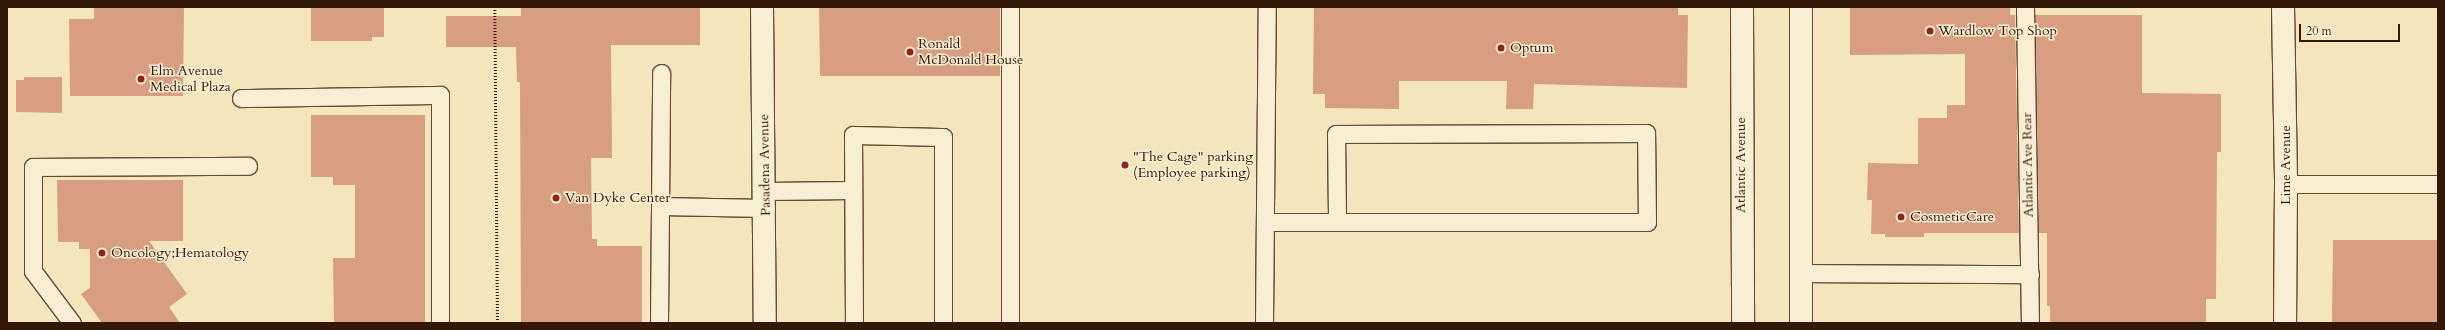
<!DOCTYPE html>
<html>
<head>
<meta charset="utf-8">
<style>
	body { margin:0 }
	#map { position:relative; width:2445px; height:330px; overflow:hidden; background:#f4e5bd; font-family:Cardo,serif }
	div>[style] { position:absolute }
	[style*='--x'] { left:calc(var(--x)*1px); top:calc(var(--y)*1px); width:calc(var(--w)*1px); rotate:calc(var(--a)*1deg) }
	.building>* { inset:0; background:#d79e81 }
	.path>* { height:2.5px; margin-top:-1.25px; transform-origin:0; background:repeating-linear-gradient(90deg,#331807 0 1px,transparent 0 3px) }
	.roads { filter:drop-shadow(1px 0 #634b34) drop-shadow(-1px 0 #634b34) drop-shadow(0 1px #634b34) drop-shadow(0 -1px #634b34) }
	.lane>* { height:17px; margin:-8.5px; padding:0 8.5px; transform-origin:8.5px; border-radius:8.5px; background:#f8eed4 }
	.street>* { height:22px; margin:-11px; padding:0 11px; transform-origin:11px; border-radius:11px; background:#f8eed4 }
	.secondary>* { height:22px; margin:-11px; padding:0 11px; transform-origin:11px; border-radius:11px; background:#f8eed4 }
	.dots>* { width:11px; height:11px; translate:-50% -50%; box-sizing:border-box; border:2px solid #f8eed4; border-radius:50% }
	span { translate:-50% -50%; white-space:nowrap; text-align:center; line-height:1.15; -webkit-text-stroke:3px #f8eed4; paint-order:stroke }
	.poi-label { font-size:14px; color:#331807 }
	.left { translate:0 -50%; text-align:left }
	.street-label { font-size:14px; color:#331807 }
	.frame { position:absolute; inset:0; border:8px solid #331807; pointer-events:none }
	.scale { position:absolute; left:2299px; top:24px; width:101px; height:18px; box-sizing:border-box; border:2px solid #331807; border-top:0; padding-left:5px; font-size:12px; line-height:14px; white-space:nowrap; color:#331807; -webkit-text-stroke:3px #f8eed4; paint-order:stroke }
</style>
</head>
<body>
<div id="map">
	<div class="building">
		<div style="clip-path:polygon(94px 7px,184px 7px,183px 96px,70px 96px,69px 19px,94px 19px)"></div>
		<div style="clip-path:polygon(311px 7px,384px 7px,384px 37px,372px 37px,372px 41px,311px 41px)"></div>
		<div style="clip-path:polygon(521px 7px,700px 7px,700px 45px,611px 45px,612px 158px,591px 158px,592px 239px,597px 239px,597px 246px,642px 246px,642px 323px,521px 323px,520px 82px,517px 82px,516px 47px,446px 47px,446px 16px,521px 16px)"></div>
		<div style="clip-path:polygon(819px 7px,1000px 7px,1000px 76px,820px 76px)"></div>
		<div style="clip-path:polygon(1314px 7px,1678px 7px,1678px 15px,1688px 15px,1687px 88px,1534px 84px,1533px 109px,1506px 109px,1507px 81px,1399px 81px,1399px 109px,1325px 108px,1325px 94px,1313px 94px)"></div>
		<div style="clip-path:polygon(1850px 7px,2010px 7px,2010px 15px,2015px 15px,2019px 233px,1924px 233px,1924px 237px,1885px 237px,1885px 234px,1871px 234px,1872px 200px,1867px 200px,1868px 163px,1918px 164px,1918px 118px,1947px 118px,1947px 105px,1965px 105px,1965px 54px,1850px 55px)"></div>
		<div style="clip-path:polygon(2035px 15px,2142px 15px,2142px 93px,2221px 94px,2221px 152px,2217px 152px,2216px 299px,2206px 299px,2206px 323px,2050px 323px,2050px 306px,2047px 306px,2047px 233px,2039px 233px)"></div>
		<div style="clip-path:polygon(24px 77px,62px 77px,62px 113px,16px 112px,16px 80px,24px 80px)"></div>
		<div style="clip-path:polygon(311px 115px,425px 115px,425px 323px,334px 323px,333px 258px,355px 258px,355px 185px,333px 185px,333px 177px,311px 177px)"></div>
		<div style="clip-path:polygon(57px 180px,183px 180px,183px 241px,149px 241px,187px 294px,169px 307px,180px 323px,102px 323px,81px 294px,90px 288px,90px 249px,79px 249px,79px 242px,58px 242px)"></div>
		<div style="clip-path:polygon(2333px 240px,2438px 240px,2438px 323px,2332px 323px)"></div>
	</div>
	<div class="path">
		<div style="--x:495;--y:7;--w:316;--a:89.5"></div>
	</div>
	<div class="roads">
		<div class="lane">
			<div style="--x:1010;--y:7;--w:316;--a:90"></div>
			<div style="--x:2025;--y:7;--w:316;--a:89.1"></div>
			<div style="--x:241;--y:98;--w:199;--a:-0.9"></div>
			<div style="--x:440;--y:95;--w:228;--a:90"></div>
			<div style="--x:2286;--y:184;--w:152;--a:0"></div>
			<div style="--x:766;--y:191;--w:85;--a:-0.7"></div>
			<div style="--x:660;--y:206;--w:106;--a:1.1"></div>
			<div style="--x:1265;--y:222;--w:382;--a:0"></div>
			<div style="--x:1647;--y:222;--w:89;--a:-90.6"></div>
			<div style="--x:1646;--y:133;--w:310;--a:179.8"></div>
			<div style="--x:1336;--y:134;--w:88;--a:89.3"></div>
			<div style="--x:1801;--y:273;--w:229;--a:0.3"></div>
			<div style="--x:72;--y:323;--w:65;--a:-126.9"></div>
			<div style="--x:33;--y:271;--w:104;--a:-90"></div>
			<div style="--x:33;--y:167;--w:215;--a:-0.3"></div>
			<div style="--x:659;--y:323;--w:250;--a:-89.5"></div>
			<div style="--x:854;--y:323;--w:188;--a:-90.3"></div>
			<div style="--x:853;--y:135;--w:90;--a:1.3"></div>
			<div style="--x:943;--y:137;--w:186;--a:90"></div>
			<div style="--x:1264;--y:323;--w:316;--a:-89.5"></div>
		</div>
		<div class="street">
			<div style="--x:762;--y:7;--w:316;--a:89.5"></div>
			<div style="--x:2283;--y:7;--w:177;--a:89"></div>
			<div style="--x:2286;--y:184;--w:139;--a:90.4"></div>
		</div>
		<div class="secondary">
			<div style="--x:1742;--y:7;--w:316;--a:89.8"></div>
			<div style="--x:1801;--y:7;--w:316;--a:90"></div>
		</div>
	</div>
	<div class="dots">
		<div style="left:1930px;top:31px;background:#8f2418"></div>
		<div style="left:1501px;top:48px;background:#8f2418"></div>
		<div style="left:910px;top:52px;background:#8f2418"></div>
		<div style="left:141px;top:79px;background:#8f2418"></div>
		<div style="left:1125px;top:165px;background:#8f2418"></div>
		<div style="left:556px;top:198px;background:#8f2418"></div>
		<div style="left:1901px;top:217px;background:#8f2418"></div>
		<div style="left:102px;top:253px;background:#8f2418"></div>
	</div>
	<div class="poi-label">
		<span class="left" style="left:1938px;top:31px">Wardlow Top Shop</span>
		<span class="left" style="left:918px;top:52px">Ronald<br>McDonald House</span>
		<span class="left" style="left:1510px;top:48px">Optum</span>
		<span class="left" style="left:150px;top:79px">Elm Avenue<br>Medical Plaza</span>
		<span class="left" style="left:1133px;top:165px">"The Cage" parking<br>(Employee parking)</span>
		<span class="left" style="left:565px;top:198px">Van Dyke Center</span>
		<span class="left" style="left:1910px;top:217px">CosmeticCare</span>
		<span class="left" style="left:111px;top:253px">Oncology;Hematology</span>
	</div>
	<div class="street-label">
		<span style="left:765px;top:165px;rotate:-91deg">Pasadena Avenue</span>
		<span style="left:1741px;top:165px;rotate:-90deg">Atlantic Avenue</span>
		<span style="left:2028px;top:165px;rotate:-91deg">Atlantic Ave Rear</span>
		<span style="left:2286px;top:165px;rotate:-90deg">Lime Avenue</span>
	</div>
	<div class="frame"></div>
	<div class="scale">20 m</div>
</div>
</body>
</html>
